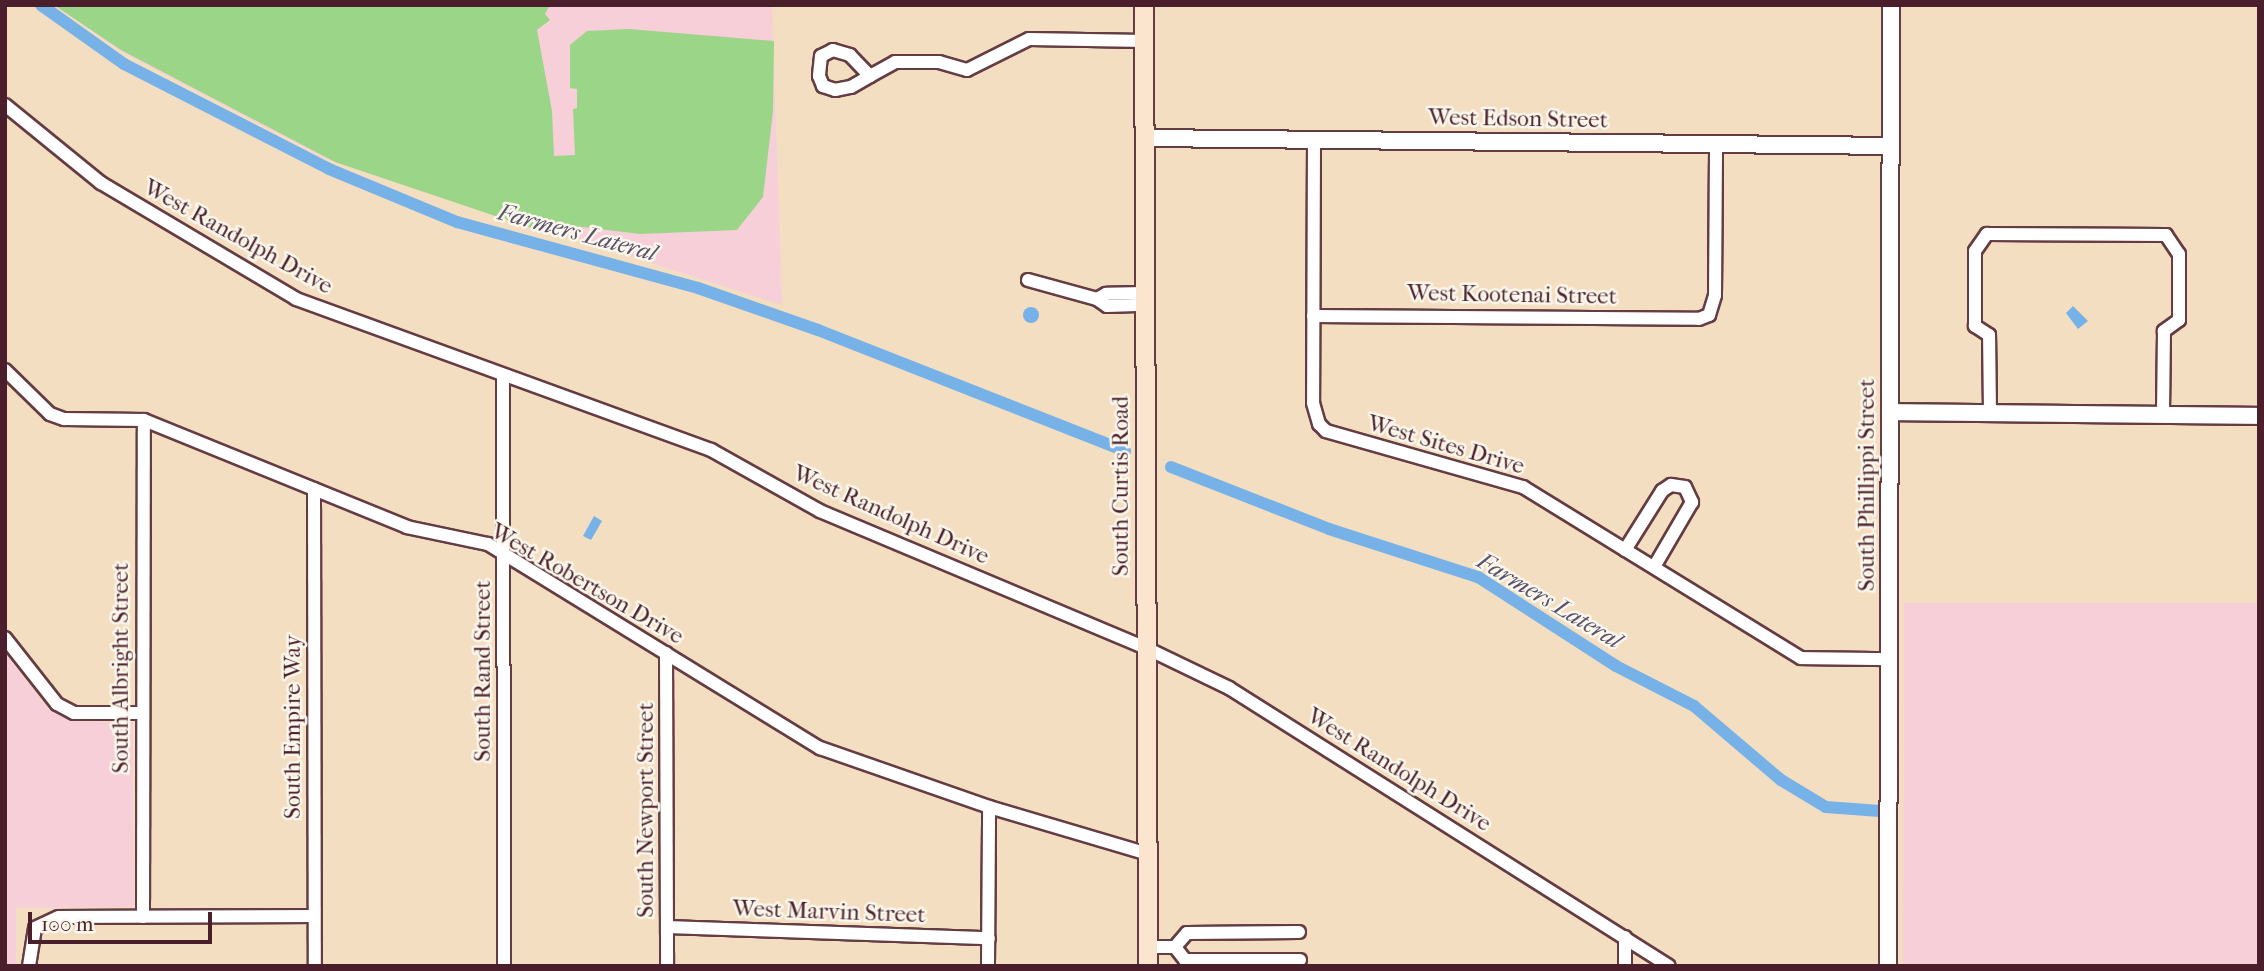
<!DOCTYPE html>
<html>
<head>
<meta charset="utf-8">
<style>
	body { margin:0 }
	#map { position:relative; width:2264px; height:971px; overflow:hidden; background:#f4dec1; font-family:"IM FELL French Canon",serif }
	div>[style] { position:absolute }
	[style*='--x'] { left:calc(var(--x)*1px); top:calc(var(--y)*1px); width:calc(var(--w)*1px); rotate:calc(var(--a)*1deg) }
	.built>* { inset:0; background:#f6cfd8 }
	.green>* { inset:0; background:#9bd588 }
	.water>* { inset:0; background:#76b2e7 }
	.round { border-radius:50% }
	.canal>* { height:12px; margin:-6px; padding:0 6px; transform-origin:6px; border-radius:6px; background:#76b2e7 }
	.roads { filter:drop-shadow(2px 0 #643c42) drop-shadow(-2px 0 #643c42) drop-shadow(0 2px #643c42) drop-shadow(0 -2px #643c42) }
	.minor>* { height:12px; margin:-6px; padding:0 6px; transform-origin:6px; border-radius:6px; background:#fff }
	.tertiary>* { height:16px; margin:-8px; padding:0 8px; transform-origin:8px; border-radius:8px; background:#fff }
	.secondary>* { height:18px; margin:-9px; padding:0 9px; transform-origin:9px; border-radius:9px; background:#fce5cf }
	span { translate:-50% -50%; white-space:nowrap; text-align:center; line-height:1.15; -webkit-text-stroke:5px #fbf7ec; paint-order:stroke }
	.street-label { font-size:23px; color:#4a1f2b }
	.water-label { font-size:24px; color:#59526d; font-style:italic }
	.frame { position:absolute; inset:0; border:7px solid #4a1f2b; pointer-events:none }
	.scale { position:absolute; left:28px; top:912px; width:184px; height:32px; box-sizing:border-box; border:4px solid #4a1f2b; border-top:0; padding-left:9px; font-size:21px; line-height:24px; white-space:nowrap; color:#4a1f2b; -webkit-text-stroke:5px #fbf7ec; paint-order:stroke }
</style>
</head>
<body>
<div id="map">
	<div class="built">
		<div style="clip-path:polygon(54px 5px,772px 5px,782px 305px,327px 159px,122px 52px)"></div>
		<div style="clip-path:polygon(1904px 603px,2259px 603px,2259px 966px,1903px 966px)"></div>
		<div style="clip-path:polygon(5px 653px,48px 708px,74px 721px,133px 722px,134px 907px,16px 908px,16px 966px,5px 966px)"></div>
	</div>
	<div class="green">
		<div style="clip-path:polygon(54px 5px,550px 5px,545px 14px,550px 20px,537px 30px,552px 111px,554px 156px,575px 155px,573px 109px,577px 108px,577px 89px,570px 88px,570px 45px,587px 31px,629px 29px,774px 41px,773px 111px,763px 197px,737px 230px,640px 234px,550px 223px,549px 234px,335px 162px,121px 50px)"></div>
	</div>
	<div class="water">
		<div style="clip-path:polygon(2073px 306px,2088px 321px,2078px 329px,2066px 313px)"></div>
		<div class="round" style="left:1023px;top:307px;width:16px;height:16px"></div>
		<div style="clip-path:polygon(594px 516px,602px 521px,591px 540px,583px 536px)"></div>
	</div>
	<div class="canal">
		<div style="--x:41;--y:5;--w:102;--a:35.4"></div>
		<div style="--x:124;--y:64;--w:230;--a:27.1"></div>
		<div style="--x:329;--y:169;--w:139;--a:22.5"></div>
		<div style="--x:457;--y:222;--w:250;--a:15.3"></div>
		<div style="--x:698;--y:288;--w:127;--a:19.3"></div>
		<div style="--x:818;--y:330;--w:330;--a:21.5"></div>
		<div style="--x:1171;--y:467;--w:170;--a:21.4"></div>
		<div style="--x:1329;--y:529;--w:157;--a:17.9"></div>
		<div style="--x:1478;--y:577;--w:164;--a:32.8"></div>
		<div style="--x:1616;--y:666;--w:88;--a:27.1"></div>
		<div style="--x:1694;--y:706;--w:114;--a:40.4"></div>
		<div style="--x:1781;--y:780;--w:52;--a:31"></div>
		<div style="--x:1826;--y:807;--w:54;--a:4.2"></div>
	</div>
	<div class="roads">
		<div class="minor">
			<div style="--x:870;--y:76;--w:29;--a:-134"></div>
			<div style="--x:850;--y:55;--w:18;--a:-164"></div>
			<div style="--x:833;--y:50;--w:13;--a:153"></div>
			<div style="--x:821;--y:56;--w:20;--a:96"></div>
			<div style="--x:819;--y:76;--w:11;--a:68"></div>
			<div style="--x:823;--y:86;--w:13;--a:18"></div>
			<div style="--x:835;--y:90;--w:16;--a:-11"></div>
			<div style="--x:851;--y:87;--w:22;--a:-30"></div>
			<div style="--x:870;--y:76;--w:29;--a:-29"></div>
			<div style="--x:895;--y:62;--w:44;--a:0"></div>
			<div style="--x:939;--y:62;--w:29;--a:16"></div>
			<div style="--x:967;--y:70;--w:69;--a:-26.6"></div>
			<div style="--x:1029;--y:39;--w:116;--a:1"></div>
			<div style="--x:5;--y:105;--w:124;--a:39.1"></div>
			<div style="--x:101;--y:183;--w:227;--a:30.7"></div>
			<div style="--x:296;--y:299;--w:442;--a:20"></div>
			<div style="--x:711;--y:450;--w:125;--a:29.2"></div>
			<div style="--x:820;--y:511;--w:354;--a:22.8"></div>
			<div style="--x:1146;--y:648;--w:92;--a:25.7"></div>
			<div style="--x:1229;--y:688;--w:520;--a:32.29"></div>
			<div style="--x:1314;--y:139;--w:264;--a:90.2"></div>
			<div style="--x:1313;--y:403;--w:22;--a:74"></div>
			<div style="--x:1319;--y:424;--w:10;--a:45"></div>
			<div style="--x:1326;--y:431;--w:205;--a:15.9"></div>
			<div style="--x:1523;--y:487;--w:326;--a:31.6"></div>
			<div style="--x:1801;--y:658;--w:88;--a:0.7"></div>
			<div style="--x:1028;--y:280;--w:72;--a:15.4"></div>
			<div style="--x:1145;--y:293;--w:39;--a:179"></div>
			<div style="--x:1106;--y:294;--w:10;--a:151"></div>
			<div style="--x:1097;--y:299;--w:12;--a:35"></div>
			<div style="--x:1107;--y:306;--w:38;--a:-2"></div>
			<div style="--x:1313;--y:316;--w:386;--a:0.4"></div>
			<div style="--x:1699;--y:319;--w:11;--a:-22"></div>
			<div style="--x:1709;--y:315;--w:21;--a:-73"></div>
			<div style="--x:1715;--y:295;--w:151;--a:-89.6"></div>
			<div style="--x:5;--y:370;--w:63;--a:44.4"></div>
			<div style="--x:50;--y:414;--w:15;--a:20"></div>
			<div style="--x:64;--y:419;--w:80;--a:0.7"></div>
			<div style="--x:144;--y:420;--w:284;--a:22.1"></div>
			<div style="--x:407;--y:527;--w:83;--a:11.9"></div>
			<div style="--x:488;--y:544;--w:390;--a:31.6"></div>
			<div style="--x:820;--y:748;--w:179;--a:19.2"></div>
			<div style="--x:989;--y:807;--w:166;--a:16.5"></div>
			<div style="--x:503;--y:375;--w:591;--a:89.9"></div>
			<div style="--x:1990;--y:413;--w:78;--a:-90.7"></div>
			<div style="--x:1989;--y:335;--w:17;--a:-147"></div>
			<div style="--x:1975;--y:326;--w:75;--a:-90"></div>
			<div style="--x:1975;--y:251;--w:21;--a:-55"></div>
			<div style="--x:1987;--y:234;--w:179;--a:0.3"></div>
			<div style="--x:2166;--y:235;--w:23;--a:56"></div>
			<div style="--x:2179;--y:254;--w:66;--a:90"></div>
			<div style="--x:2179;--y:320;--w:19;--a:144"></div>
			<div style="--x:2164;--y:331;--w:84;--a:90.7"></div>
			<div style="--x:314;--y:489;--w:477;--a:89.9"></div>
			<div style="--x:1625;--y:550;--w:70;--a:-57.9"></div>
			<div style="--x:1662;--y:491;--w:11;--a:-34"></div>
			<div style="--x:1671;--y:485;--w:14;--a:8"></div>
			<div style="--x:1685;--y:487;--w:17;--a:65"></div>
			<div style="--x:1692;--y:502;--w:75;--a:120.3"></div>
			<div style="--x:5;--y:638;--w:84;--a:51.8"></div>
			<div style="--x:57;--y:704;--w:19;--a:28"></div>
			<div style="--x:74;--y:713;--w:68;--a:0"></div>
			<div style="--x:666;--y:653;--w:313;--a:89.8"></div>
			<div style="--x:143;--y:917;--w:497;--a:-89.9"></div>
			<div style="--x:667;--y:927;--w:322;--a:2"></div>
			<div style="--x:1299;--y:932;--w:112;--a:179.5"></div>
			<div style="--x:1187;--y:933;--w:18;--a:131"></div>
			<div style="--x:1175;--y:947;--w:16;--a:52"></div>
			<div style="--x:1185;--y:960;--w:115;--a:0"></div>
			<div style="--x:1625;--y:937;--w:29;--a:90"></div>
			<div style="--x:1148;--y:947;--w:27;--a:0"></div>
			<div style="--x:29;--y:966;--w:38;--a:-81"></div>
			<div style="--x:35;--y:928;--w:26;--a:-25"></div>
			<div style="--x:59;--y:917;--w:255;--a:-0.2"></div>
			<div style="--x:988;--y:966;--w:159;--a:-89.6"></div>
		</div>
		<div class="tertiary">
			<div style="--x:1145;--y:138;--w:746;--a:0.61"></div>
			<div style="--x:1890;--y:412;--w:369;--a:0.6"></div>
			<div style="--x:1888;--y:966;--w:961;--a:-89.82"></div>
		</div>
		<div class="secondary">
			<div style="--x:1144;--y:5;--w:961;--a:89.76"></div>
		</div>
	</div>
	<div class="street-label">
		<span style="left:1518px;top:119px;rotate:1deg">West Edson Street</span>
		<span style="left:238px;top:237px;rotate:29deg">West Randolph Drive</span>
		<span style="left:1512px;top:295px;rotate:1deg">West Kootenai Street</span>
		<span style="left:1446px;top:445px;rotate:16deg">West Sites Drive</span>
		<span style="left:1867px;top:485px;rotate:-90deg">South Phillippi Street</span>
		<span style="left:1121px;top:486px;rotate:-90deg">South Curtis Road</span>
		<span style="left:891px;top:515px;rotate:24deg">West Randolph Drive</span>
		<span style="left:587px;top:584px;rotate:30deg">West Robertson Drive</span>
		<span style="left:121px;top:668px;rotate:-90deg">South Albright Street</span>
		<span style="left:483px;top:671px;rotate:-90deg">South Rand Street</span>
		<span style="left:293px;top:727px;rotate:-90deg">South Empire Way</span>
		<span style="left:1399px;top:770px;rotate:32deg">West Randolph Drive</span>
		<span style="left:646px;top:810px;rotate:-90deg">South Newport Street</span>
		<span style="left:829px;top:912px;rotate:2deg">West Marvin Street</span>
	</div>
	<div class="water-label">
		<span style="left:577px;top:233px;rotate:15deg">Farmers Lateral</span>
		<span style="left:1549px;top:601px;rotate:31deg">Farmers Lateral</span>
	</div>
	<div class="frame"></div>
	<div class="scale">100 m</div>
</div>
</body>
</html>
